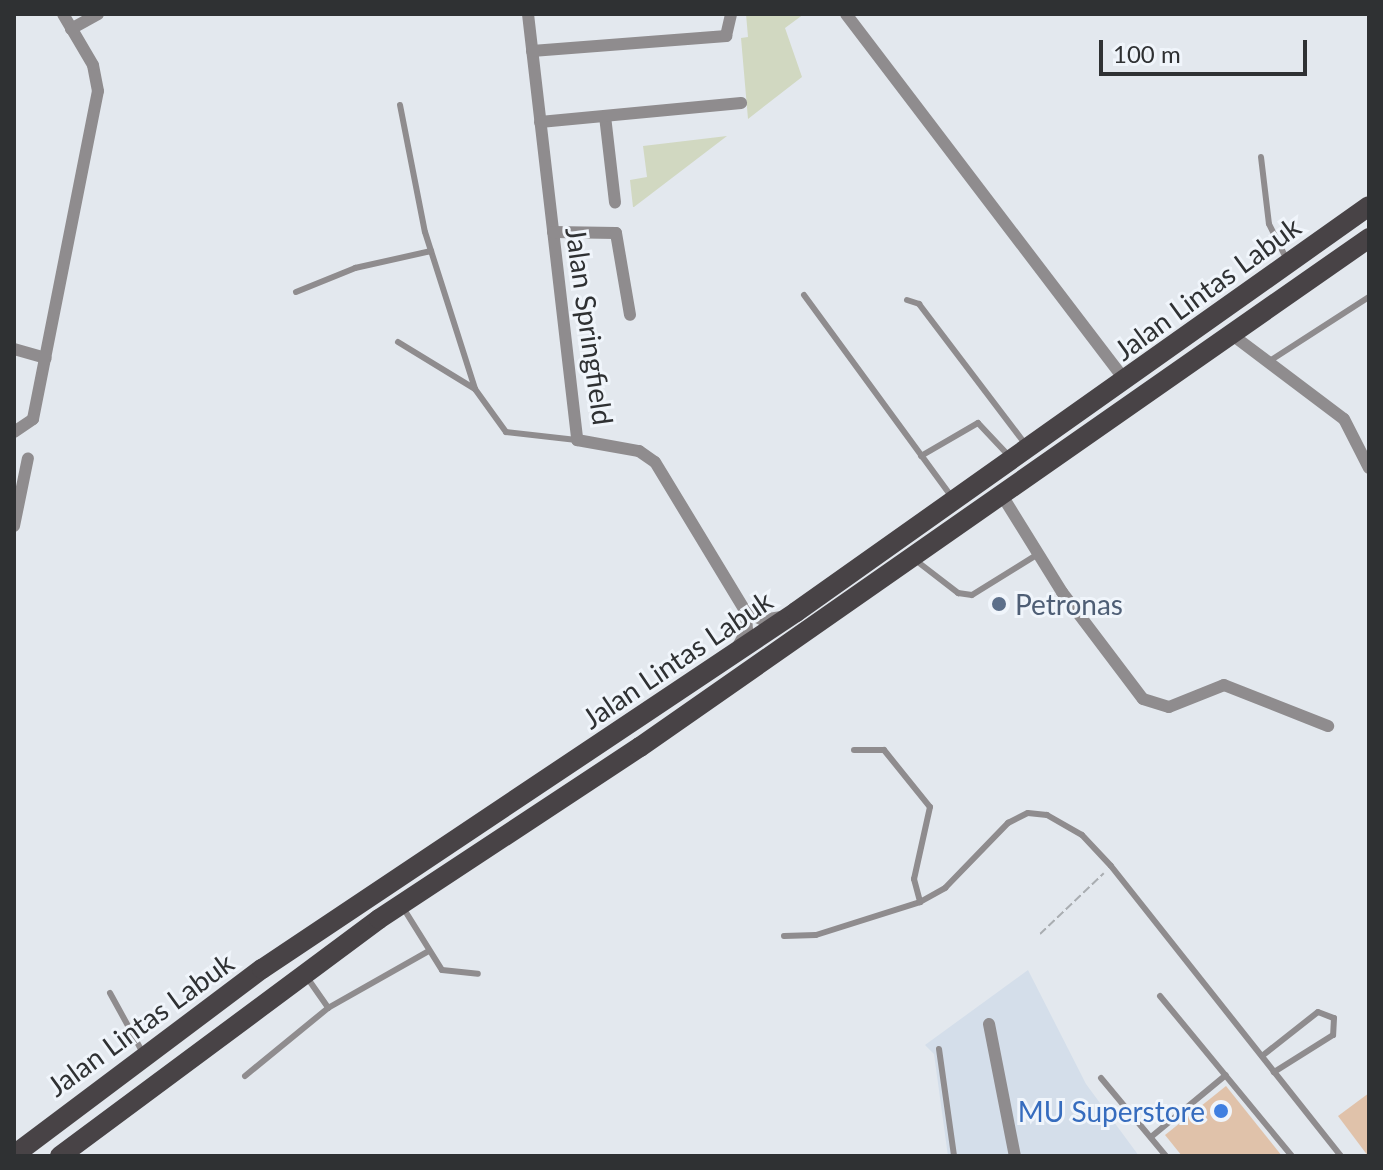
<!DOCTYPE html>
<html>
<head>
<meta charset="utf-8">
<style>
	body { margin:0 }
	#map { position:relative; width:1383px; height:1170px; overflow:hidden; background:#e3e8ee; font-family:Lato,sans-serif }
	div>[style] { position:absolute }
	[style*='--x'] { left:calc(var(--x)*1px); top:calc(var(--y)*1px); width:calc(var(--w)*1px); rotate:calc(var(--a)*1deg) }
	.built>* { inset:0; background:#d4deea }
	.green>* { inset:0; background:#d1d8c1 }
	.building>* { inset:0; background:#e0c2aa }
	.path>* { height:2px; margin-top:-1px; transform-origin:0; background:repeating-linear-gradient(90deg,#a9adb1 0 8px,transparent 0 12px) }
	.lane>* { height:6px; margin:-3px; padding:0 3px; transform-origin:3px; border-radius:3px; background:#8f8c8e }
	.street>* { height:12px; margin:-6px; padding:0 6px; transform-origin:6px; border-radius:6px; background:#8f8c8e }
	.primary>* { height:20px; margin:-10px; padding:0 10px; transform-origin:10px; border-radius:10px; background:#484346 }
	.dots>* { width:22px; height:22px; translate:-50% -50%; box-sizing:border-box; border:4px solid #f0f5fb; border-radius:50% }
	span { translate:-50% -50%; white-space:nowrap; text-align:center; line-height:1.15; -webkit-text-stroke:6px #f0f5fb; paint-order:stroke }
	.street-label { font-size:28px; color:#2f3133 }
	.service-label { font-size:28px; color:#4e5e75 }
	.left { translate:0 -50%; text-align:left }
	.shop-label { font-size:28px; color:#366cbe }
	.right { translate:-100% -50%; text-align:right }
	.frame { position:absolute; inset:0; border:16px solid #2f3133; pointer-events:none }
	.scale { position:absolute; left:1099px; top:40px; width:208px; height:36px; box-sizing:border-box; border:4px solid #2f3133; border-top:0; padding-left:10px; font-size:24px; line-height:28px; white-space:nowrap; color:#2f3133; -webkit-text-stroke:6px #f0f5fb; paint-order:stroke }
</style>
</head>
<body>
<div id="map">
	<div class="built">
		<div style="clip-path:polygon(1028px 970px,1086px 1084px,1139px 1156px,948px 1156px,934px 1054px,925px 1045px)"></div>
	</div>
	<div class="green">
		<div style="clip-path:polygon(746px 14px,804px 14px,785px 28px,802px 77px,748px 119px,741px 38px,748px 37px)"></div>
		<div style="clip-path:polygon(727px 136px,634px 207px,633px 207px,630px 180px,647px 177px,643px 146px)"></div>
	</div>
	<div class="building">
		<div style="clip-path:polygon(1226px 1086px,1282px 1156px,1182px 1156px,1165px 1135px)"></div>
		<div style="clip-path:polygon(1369px 1093px,1369px 1156px,1368px 1156px,1338px 1116px)"></div>
	</div>
	<div class="path">
		<div style="--x:1040;--y:934;--w:88;--a:-43.6"></div>
	</div>
	<div class="lane">
		<div style="--x:400;--y:105;--w:129;--a:78.9"></div>
		<div style="--x:425;--y:232;--w:165;--a:72.3"></div>
		<div style="--x:475;--y:389;--w:53;--a:54.2"></div>
		<div style="--x:506;--y:432;--w:71;--a:6.4"></div>
		<div style="--x:1261;--y:157;--w:67;--a:83.2"></div>
		<div style="--x:1269;--y:224;--w:40;--a:63.4"></div>
		<div style="--x:296;--y:292;--w:64;--a:-22.1"></div>
		<div style="--x:355;--y:268;--w:78;--a:-12.6"></div>
		<div style="--x:804;--y:295;--w:249;--a:53.8"></div>
		<div style="--x:907;--y:300;--w:13;--a:18"></div>
		<div style="--x:919;--y:304;--w:177;--a:52.8"></div>
		<div style="--x:398;--y:342;--w:90;--a:31.4"></div>
		<div style="--x:1268;--y:362;--w:120;--a:-32.8"></div>
		<div style="--x:921;--y:456;--w:66;--a:-30.1"></div>
		<div style="--x:978;--y:423;--w:45;--a:46.8"></div>
		<div style="--x:914;--y:559;--w:56;--a:37.7"></div>
		<div style="--x:958;--y:593;--w:14;--a:8"></div>
		<div style="--x:972;--y:595;--w:78;--a:-31.8"></div>
		<div style="--x:854;--y:750;--w:30;--a:0"></div>
		<div style="--x:884;--y:750;--w:73;--a:51.1"></div>
		<div style="--x:930;--y:807;--w:74;--a:102.5"></div>
		<div style="--x:914;--y:879;--w:24;--a:75"></div>
		<div style="--x:402;--y:906;--w:75;--a:58"></div>
		<div style="--x:442;--y:970;--w:36;--a:6"></div>
		<div style="--x:784;--y:936;--w:32;--a:-2"></div>
		<div style="--x:816;--y:935;--w:109;--a:-17.6"></div>
		<div style="--x:920;--y:902;--w:29;--a:-29"></div>
		<div style="--x:945;--y:888;--w:91;--a:-45.9"></div>
		<div style="--x:1008;--y:823;--w:22;--a:-27"></div>
		<div style="--x:1028;--y:813;--w:19;--a:6"></div>
		<div style="--x:1047;--y:815;--w:40;--a:29.7"></div>
		<div style="--x:1082;--y:835;--w:42;--a:46.9"></div>
		<div style="--x:1111;--y:866;--w:370;--a:51.6"></div>
		<div style="--x:306;--y:976;--w:39;--a:55"></div>
		<div style="--x:328;--y:1008;--w:114;--a:-29.5"></div>
		<div style="--x:110;--y:993;--w:68;--a:61.2"></div>
		<div style="--x:1160;--y:996;--w:207;--a:50.5"></div>
		<div style="--x:939;--y:1049;--w:108;--a:82"></div>
		<div style="--x:1262;--y:1056;--w:71;--a:-38.2"></div>
		<div style="--x:1318;--y:1012;--w:17;--a:21"></div>
		<div style="--x:1334;--y:1018;--w:17;--a:93"></div>
		<div style="--x:1333;--y:1035;--w:70;--a:147.9"></div>
		<div style="--x:245;--y:1076;--w:107;--a:-39.3"></div>
		<div style="--x:1101;--y:1078;--w:102;--a:50.2"></div>
		<div style="--x:1151;--y:1137;--w:97;--a:-39.6"></div>
	</div>
	<div class="street">
		<div style="--x:528;--y:14;--w:429;--a:83.4"></div>
		<div style="--x:577;--y:440;--w:63;--a:10.1"></div>
		<div style="--x:639;--y:451;--w:19;--a:35"></div>
		<div style="--x:655;--y:462;--w:175;--a:58.8"></div>
		<div style="--x:746;--y:612;--w:18;--a:87"></div>
		<div style="--x:747;--y:630;--w:18;--a:119"></div>
		<div style="--x:846;--y:14;--w:462;--a:52.7"></div>
		<div style="--x:71;--y:29;--w:31;--a:-29"></div>
		<div style="--x:532;--y:51;--w:195;--a:-4.4"></div>
		<div style="--x:726;--y:36;--w:23;--a:-77"></div>
		<div style="--x:605;--y:116;--w:87;--a:83.4"></div>
		<div style="--x:540;--y:122;--w:202;--a:-5.4"></div>
		<div style="--x:553;--y:232;--w:63;--a:0.9"></div>
		<div style="--x:616;--y:233;--w:83;--a:80.3"></div>
		<div style="--x:1235;--y:337;--w:136;--a:37"></div>
		<div style="--x:1344;--y:419;--w:55;--a:63"></div>
		<div style="--x:14;--y:349;--w:33;--a:16"></div>
		<div style="--x:14;--y:432;--w:23;--a:-34"></div>
		<div style="--x:33;--y:419;--w:334;--a:-78.8"></div>
		<div style="--x:98;--y:91;--w:26;--a:-101"></div>
		<div style="--x:93;--y:65;--w:59;--a:-120.5"></div>
		<div style="--x:1003;--y:497;--w:112;--a:58.2"></div>
		<div style="--x:1062;--y:592;--w:134;--a:52.9"></div>
		<div style="--x:1143;--y:699;--w:27;--a:17"></div>
		<div style="--x:1169;--y:707;--w:59;--a:-21.8"></div>
		<div style="--x:1224;--y:685;--w:112;--a:21.5"></div>
		<div style="--x:14;--y:526;--w:69;--a:-78.4"></div>
		<div style="--x:746;--y:612;--w:19;--a:25"></div>
		<div style="--x:763;--y:620;--w:17;--a:-10"></div>
		<div style="--x:989;--y:1024;--w:135;--a:78.9"></div>
	</div>
	<div class="primary">
		<div style="--x:14;--y:1155;--w:310;--a:-36.9"></div>
		<div style="--x:262;--y:969;--w:642;--a:-33.76"></div>
		<div style="--x:796;--y:612;--w:702;--a:-35.32"></div>
		<div style="--x:60;--y:1156;--w:397;--a:-36.6"></div>
		<div style="--x:379;--y:919;--w:313;--a:-33.4"></div>
		<div style="--x:640;--y:747;--w:889;--a:-34.92"></div>
	</div>
	<div class="dots">
		<div style="left:999px;top:604px;background:#5c6f8a"></div>
		<div style="left:1221px;top:1111px;background:#3f7fe0"></div>
	</div>
	<div class="street-label">
		<span style="left:1207px;top:288px;rotate:-36deg">Jalan Lintas Labuk</span>
		<span style="left:590px;top:326px;rotate:82deg">Jalan Springfield</span>
		<span style="left:677px;top:659px;rotate:-34deg">Jalan Lintas Labuk</span>
		<span style="left:140px;top:1024px;rotate:-36deg">Jalan Lintas Labuk</span>
	</div>
	<div class="service-label">
		<span class="left" style="left:1015px;top:604px">Petronas</span>
	</div>
	<div class="shop-label">
		<span class="right" style="left:1205px;top:1111px">MU Superstore</span>
	</div>
	<div class="frame"></div>
	<div class="scale">100 m</div>
</div>
</body>
</html>
